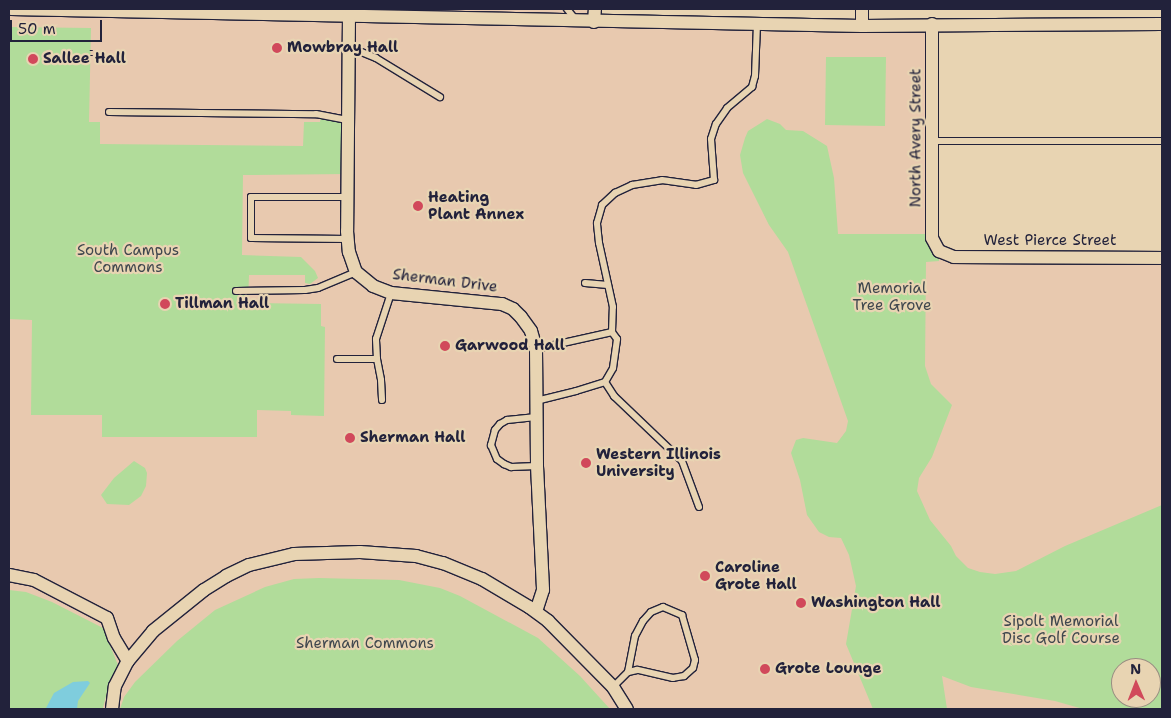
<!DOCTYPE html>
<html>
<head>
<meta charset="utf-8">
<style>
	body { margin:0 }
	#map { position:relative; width:1171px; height:718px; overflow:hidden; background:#e8d4b2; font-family:"Shantell Sans",sans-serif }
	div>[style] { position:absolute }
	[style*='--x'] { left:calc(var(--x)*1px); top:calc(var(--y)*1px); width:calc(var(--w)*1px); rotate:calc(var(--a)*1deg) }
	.built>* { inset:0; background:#e8c9af }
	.green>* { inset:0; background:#b1dc9a }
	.water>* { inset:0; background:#7fcddd }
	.path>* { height:2.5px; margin-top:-1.25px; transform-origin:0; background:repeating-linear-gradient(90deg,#22223b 0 1px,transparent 0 5px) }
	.roads { filter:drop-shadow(1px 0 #22223b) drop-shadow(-1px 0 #22223b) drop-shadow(0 1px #22223b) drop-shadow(0 -1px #22223b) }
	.service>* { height:6px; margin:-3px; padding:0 3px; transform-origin:3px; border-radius:3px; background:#e8d4b2 }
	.minor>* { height:12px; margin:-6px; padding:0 6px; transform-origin:6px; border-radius:6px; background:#e8d4b2 }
	.dots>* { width:14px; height:14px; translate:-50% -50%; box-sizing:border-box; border:2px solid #e8d4b2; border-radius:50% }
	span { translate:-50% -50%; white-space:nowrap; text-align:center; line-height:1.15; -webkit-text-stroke:4.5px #e8d4b2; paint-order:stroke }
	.poi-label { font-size:15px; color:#22223b; font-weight:700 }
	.left { translate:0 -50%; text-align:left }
	.street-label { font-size:15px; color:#22223b }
	.park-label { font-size:15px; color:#3f474e }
	.frame { position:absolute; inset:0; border:10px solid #22223b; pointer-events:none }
	.north { position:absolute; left:1111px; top:658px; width:50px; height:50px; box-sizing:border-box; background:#e8d4b2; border:1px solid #998d82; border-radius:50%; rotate:359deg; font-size:14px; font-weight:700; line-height:20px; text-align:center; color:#22223b }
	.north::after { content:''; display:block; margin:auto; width:18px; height:22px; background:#d1495b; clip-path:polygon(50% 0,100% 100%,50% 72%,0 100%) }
	.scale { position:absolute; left:10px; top:20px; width:92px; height:22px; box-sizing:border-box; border:2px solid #22223b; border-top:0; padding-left:6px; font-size:15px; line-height:18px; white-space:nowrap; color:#22223b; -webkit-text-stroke:4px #e8d4b2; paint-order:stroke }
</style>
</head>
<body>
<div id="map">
	<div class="built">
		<div style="clip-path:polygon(evenodd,9px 9px,594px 9px,594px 21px,932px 24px,932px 238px,939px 251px,1162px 258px,1162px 709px,9px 709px,9px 9px,1121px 668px,1151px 668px,1151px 698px,1121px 698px,1121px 668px)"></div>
	</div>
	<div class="green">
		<div style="clip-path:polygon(9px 27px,91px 28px,89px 122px,100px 122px,100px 144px,303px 146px,304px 122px,320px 122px,321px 115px,348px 120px,347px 174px,243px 175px,242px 255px,301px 257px,315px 271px,318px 278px,310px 284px,305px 283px,305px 275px,249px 275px,248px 303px,321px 304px,321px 326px,325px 327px,324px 416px,291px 415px,291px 411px,257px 410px,257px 437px,102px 437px,102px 415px,31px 415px,32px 320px,9px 319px)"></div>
		<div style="clip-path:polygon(826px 57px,886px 57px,885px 126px,825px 125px)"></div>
		<div style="clip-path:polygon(evenodd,767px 119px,780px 124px,786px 130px,803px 131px,827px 146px,834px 178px,838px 234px,932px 234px,939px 251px,939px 261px,926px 262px,925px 366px,931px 384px,952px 405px,932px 457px,919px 478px,917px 491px,930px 520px,951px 546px,956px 556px,968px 568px,980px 572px,995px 574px,1016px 571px,1065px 546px,1162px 505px,1162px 709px,1083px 709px,1055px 701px,971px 687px,942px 676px,947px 709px,873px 709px,846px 644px,856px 586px,849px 555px,841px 538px,829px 537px,819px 532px,807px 515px,800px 480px,791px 453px,796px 440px,803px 438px,837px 443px,846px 431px,848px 421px,788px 252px,769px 225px,743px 173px,740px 155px,745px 138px,748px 131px,767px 119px,1121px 668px,1151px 668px,1151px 698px,1121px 698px,1121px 668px)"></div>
		<div style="clip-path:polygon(134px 461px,145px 468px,147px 473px,146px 486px,141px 496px,129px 505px,107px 504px,101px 495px,114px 478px)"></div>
		<div style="clip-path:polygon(319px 578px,399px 580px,440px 588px,460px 596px,538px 638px,580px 676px,610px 709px,120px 709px,124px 697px,135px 682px,177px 641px,215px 610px,265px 587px,294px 579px)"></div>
		<div style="clip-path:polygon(9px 590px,26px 592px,52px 602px,103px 628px,118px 665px,107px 692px,103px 708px,9px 709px)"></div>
	</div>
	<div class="water">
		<div style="clip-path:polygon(88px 681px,90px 683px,78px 701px,77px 709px,43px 709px,46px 708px,54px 693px,73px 682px)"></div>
	</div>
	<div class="path">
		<div style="--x:91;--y:56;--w:7;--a:-90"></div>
	</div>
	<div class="roads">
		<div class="service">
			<div style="--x:567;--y:9;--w:14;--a:51"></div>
			<div style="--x:349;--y:47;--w:29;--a:22"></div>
			<div style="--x:376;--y:58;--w:75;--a:31.4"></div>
			<div style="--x:109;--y:112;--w:207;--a:0.6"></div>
			<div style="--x:316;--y:114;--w:33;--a:11"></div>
			<div style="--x:932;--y:141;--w:230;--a:0"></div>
			<div style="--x:347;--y:197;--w:96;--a:180"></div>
			<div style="--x:251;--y:197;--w:41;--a:90"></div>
			<div style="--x:251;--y:238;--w:97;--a:0.6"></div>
			<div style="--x:585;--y:283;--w:23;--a:5"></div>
			<div style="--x:236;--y:291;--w:69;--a:-0.8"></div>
			<div style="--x:305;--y:290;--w:13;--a:-9"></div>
			<div style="--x:318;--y:288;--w:41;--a:-22.8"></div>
			<div style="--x:536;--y:349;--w:78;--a:-12.6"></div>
			<div style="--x:337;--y:359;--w:40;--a:0"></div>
			<div style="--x:377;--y:359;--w:20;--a:-93"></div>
			<div style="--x:376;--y:339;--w:48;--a:-71.9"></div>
			<div style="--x:377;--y:359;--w:21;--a:79"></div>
			<div style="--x:381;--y:380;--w:20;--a:87"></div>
			<div style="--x:605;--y:382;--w:17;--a:57"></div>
			<div style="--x:614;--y:396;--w:94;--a:43.7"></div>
			<div style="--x:682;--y:461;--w:49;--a:69.7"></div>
			<div style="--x:536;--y:401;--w:41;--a:-14"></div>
			<div style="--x:576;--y:391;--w:30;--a:-17"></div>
			<div style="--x:605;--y:382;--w:16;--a:-60"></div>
			<div style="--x:613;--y:368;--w:29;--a:-82"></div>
			<div style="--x:617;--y:339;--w:9;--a:-126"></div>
			<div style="--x:612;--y:332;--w:25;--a:-88"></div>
			<div style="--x:613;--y:307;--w:66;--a:-102.3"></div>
			<div style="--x:599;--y:243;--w:20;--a:-96"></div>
			<div style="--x:597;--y:223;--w:19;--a:-74"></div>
			<div style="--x:602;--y:205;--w:18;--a:-43"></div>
			<div style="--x:615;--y:193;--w:19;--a:-25"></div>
			<div style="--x:632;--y:185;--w:30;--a:-9"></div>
			<div style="--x:662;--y:180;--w:34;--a:8"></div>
			<div style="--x:696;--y:185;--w:19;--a:-16"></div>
			<div style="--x:714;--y:180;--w:41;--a:-94.2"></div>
			<div style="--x:711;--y:139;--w:16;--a:-72"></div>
			<div style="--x:716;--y:124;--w:19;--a:-55"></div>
			<div style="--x:727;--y:108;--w:33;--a:-40"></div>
			<div style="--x:752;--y:87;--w:11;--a:-75"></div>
			<div style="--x:755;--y:76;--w:52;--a:-87.8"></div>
			<div style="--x:536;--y:417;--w:29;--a:174"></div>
			<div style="--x:507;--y:420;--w:8;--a:150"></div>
			<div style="--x:500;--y:424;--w:8;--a:130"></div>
			<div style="--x:495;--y:430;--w:16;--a:105"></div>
			<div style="--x:491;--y:445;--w:15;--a:67"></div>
			<div style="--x:497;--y:459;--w:9;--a:36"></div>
			<div style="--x:504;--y:464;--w:8;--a:23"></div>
			<div style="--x:511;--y:467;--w:26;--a:-2"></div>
			<div style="--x:613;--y:687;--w:21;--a:-45"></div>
			<div style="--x:628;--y:672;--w:37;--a:-79"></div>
			<div style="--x:635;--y:636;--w:17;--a:-62"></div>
			<div style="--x:643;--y:621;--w:12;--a:-48"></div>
			<div style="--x:651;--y:612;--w:13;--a:-23"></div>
			<div style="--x:663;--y:607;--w:21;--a:23"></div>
			<div style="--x:682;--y:615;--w:47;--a:73.9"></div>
			<div style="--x:695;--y:660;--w:8;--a:104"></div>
			<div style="--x:693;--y:668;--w:12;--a:138"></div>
			<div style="--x:684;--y:676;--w:11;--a:170"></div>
			<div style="--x:673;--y:678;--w:37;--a:-167"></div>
			<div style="--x:637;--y:670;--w:9;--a:167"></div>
		</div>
		<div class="minor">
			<div style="--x:11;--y:9;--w:851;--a:1.14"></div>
			<div style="--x:862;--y:26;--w:300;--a:-0.4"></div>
			<div style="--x:349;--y:15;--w:216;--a:90.5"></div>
			<div style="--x:347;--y:231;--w:21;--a:85"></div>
			<div style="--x:349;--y:252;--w:21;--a:71"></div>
			<div style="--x:356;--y:272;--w:22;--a:39"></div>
			<div style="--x:373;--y:286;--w:19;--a:21"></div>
			<div style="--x:391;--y:293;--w:112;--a:5.7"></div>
			<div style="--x:502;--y:304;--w:12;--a:24"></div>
			<div style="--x:513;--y:309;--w:11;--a:45"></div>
			<div style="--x:521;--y:317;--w:17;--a:54"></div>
			<div style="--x:531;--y:331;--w:19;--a:74"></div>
			<div style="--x:536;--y:349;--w:117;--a:89.5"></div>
			<div style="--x:537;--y:466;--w:124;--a:87.2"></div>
			<div style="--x:543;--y:590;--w:22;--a:108"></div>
			<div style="--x:594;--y:22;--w:13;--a:-86"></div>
			<div style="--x:932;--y:24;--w:214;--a:90"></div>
			<div style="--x:932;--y:238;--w:15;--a:62"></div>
			<div style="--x:939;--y:251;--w:16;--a:22"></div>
			<div style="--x:954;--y:257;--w:208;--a:0.3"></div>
			<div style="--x:862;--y:26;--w:17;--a:-90"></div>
			<div style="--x:9;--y:575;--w:25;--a:11"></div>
			<div style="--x:34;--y:580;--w:82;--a:27.5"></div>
			<div style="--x:107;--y:618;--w:21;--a:71"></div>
			<div style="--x:114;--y:638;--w:27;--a:59"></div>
			<div style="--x:112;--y:709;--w:23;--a:-83"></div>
			<div style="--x:115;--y:686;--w:28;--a:-63"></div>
			<div style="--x:128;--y:661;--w:39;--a:-50"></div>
			<div style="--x:153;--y:631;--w:65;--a:-38.8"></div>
			<div style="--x:204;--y:590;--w:26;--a:-32"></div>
			<div style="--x:226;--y:576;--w:25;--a:-26"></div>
			<div style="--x:249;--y:565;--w:46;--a:-13.7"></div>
			<div style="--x:294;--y:554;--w:66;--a:-1.7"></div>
			<div style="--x:360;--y:552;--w:56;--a:4.1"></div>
			<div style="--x:416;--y:556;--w:28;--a:15"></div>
			<div style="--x:443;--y:563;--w:42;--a:22.3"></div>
			<div style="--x:482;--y:579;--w:55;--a:30.8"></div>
			<div style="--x:529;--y:607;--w:24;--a:36"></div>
			<div style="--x:548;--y:621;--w:93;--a:45.4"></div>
			<div style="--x:613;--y:687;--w:26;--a:58"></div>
		</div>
	</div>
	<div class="dots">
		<div style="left:277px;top:48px;background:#d1495b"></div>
		<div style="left:33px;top:59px;background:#d1495b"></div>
		<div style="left:418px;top:206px;background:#d1495b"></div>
		<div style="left:165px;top:304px;background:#d1495b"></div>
		<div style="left:445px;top:346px;background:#d1495b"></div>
		<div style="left:350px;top:438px;background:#d1495b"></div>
		<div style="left:586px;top:463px;background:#d1495b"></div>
		<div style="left:705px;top:576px;background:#d1495b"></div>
		<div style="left:801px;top:603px;background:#d1495b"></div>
		<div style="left:765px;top:669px;background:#d1495b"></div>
	</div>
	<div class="poi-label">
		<span class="left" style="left:287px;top:48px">Mowbray Hall</span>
		<span class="left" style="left:43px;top:59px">Sallee Hall</span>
		<span class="left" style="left:428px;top:206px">Heating<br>Plant Annex</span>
		<span class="left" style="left:175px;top:304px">Tillman Hall</span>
		<span class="left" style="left:455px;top:346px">Garwood Hall</span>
		<span class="left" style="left:360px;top:438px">Sherman Hall</span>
		<span class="left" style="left:596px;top:463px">Western Illinois<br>University</span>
		<span class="left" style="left:715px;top:576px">Caroline<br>Grote Hall</span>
		<span class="left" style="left:811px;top:603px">Washington Hall</span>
		<span class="left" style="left:775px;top:669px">Grote Lounge</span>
	</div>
	<div class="street-label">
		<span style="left:916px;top:138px;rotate:-90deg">North Avery Street</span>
		<span style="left:1050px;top:241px">West Pierce Street</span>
		<span style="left:445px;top:281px;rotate:7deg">Sherman Drive</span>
	</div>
	<div class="park-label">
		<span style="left:128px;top:259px">South Campus<br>Commons</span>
		<span style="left:892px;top:297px">Memorial<br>Tree Grove</span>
		<span style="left:1061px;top:630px">Sipolt Memorial<br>Disc Golf Course</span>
		<span style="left:365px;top:644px">Sherman Commons</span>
	</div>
	<div class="frame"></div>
	<div class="north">N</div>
	<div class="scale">50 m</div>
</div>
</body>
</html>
